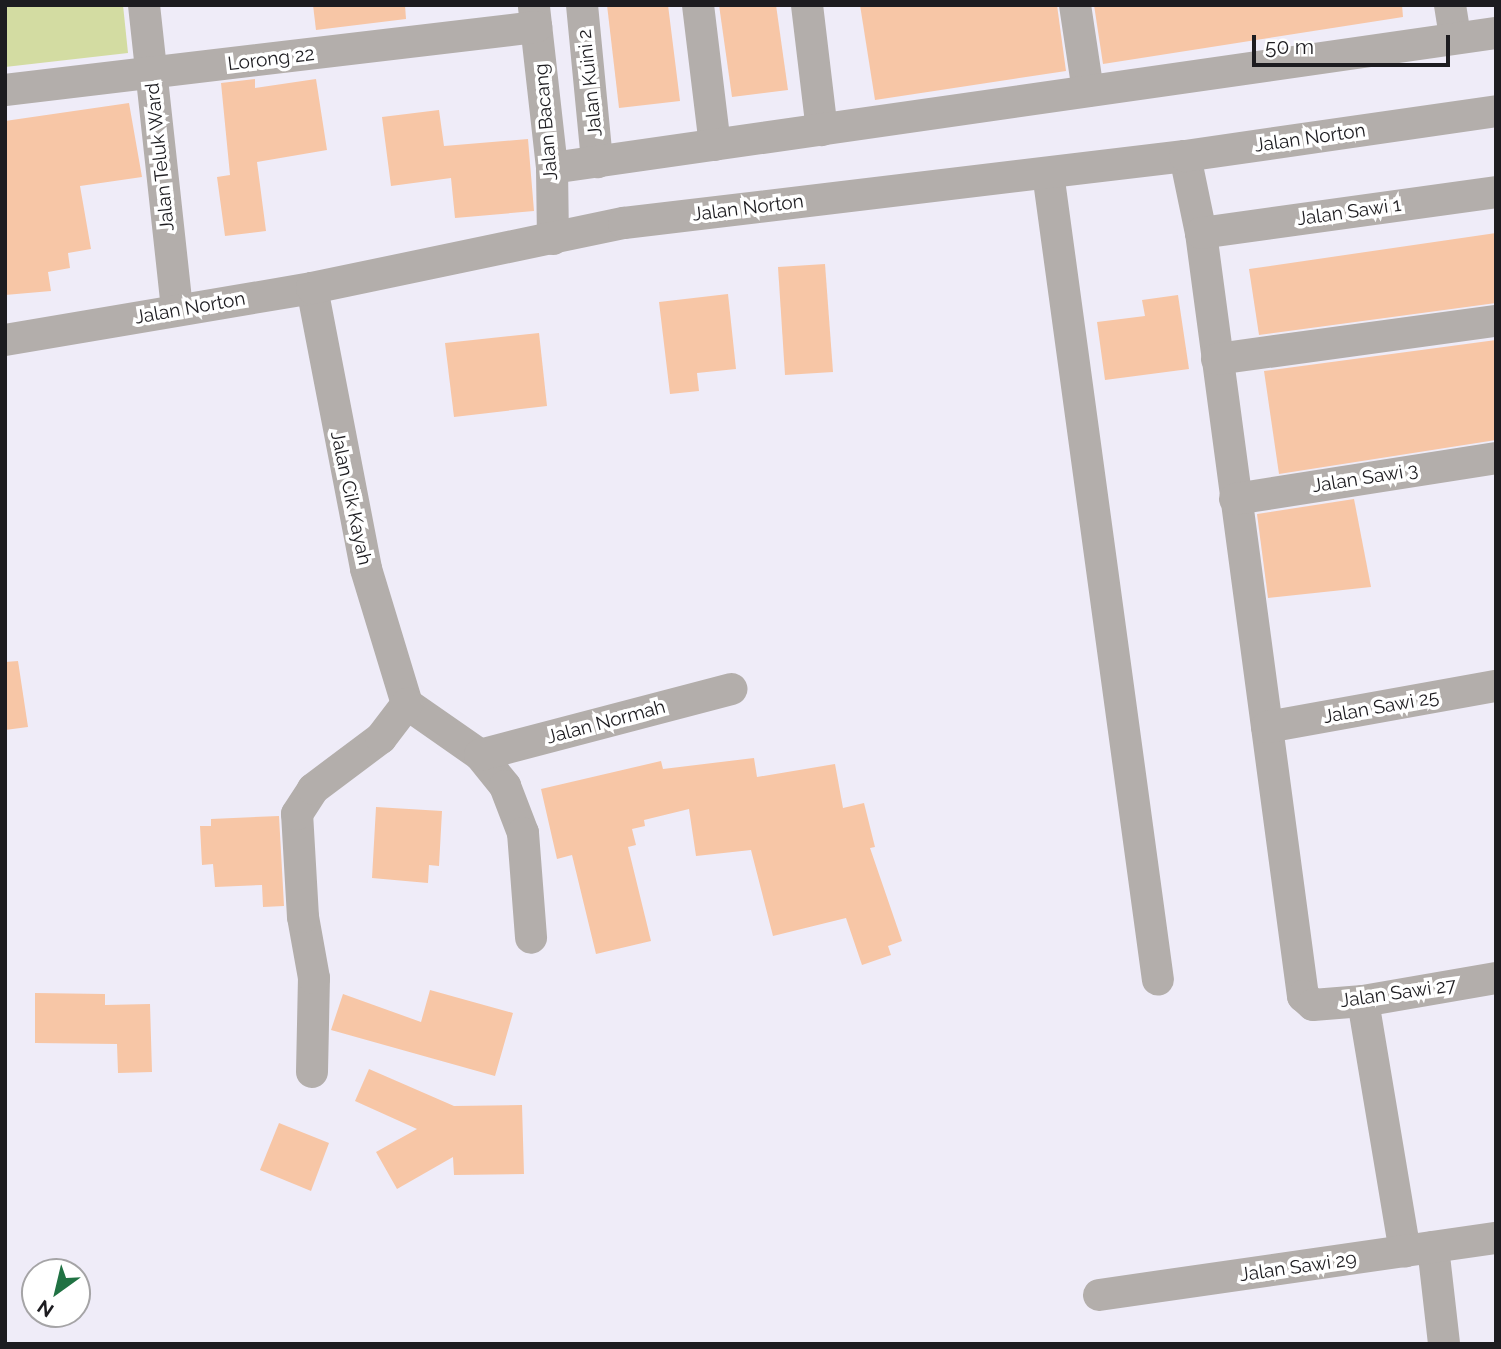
<!DOCTYPE html>
<html>
<head>
<meta charset="utf-8">
<style>
	body { margin:0 }
	#map { position:relative; width:1501px; height:1349px; overflow:hidden; background:#efecf8; font-family:Raleway,sans-serif }
	div>[style] { position:absolute }
	[style*='--x'] { left:calc(var(--x)*1px); top:calc(var(--y)*1px); width:calc(var(--w)*1px); rotate:calc(var(--a)*1deg) }
	.green>* { inset:0; background:#d3dca2 }
	.building>* { inset:0; background:#f7c6a6 }
	.minor>* { height:32px; margin:-16px; padding:0 16px; transform-origin:16px; border-radius:16px; background:#b3aeab }
	span { translate:-50% -50%; white-space:nowrap; text-align:center; line-height:1.15; -webkit-text-stroke:7px #fff; paint-order:stroke }
	.street-label { font-size:19px; color:#1d1c20 }
	.frame { position:absolute; inset:0; border:7px solid #1d1c20; pointer-events:none }
	.north { position:absolute; left:21px; top:1258px; width:70px; height:70px; box-sizing:border-box; background:#fff; border:2px solid #a5a4a6; border-radius:50%; rotate:214deg; font-size:19px; font-weight:700; line-height:28px; text-align:center; color:#1d1c20 }
	.north::after { content:''; display:block; margin:auto; width:24px; height:32px; background:#207243; clip-path:polygon(50% 0,100% 100%,50% 72%,0 100%) }
	.scale { position:absolute; left:1252px; top:35px; width:198px; height:32px; box-sizing:border-box; border:4px solid #1d1c20; border-top:0; padding-left:9px; font-size:21px; line-height:24px; white-space:nowrap; color:#1d1c20; -webkit-text-stroke:5px #fff; paint-order:stroke }
</style>
</head>
<body>
<div id="map">
	<div class="green">
		<div style="clip-path:polygon(5px 5px,123px 5px,128px 53px,5px 67px)"></div>
	</div>
	<div class="building">
		<div style="clip-path:polygon(313px 5px,405px 5px,406px 19px,316px 30px)"></div>
		<div style="clip-path:polygon(607px 5px,668px 5px,680px 101px,619px 108px)"></div>
		<div style="clip-path:polygon(719px 5px,776px 5px,788px 90px,732px 97px)"></div>
		<div style="clip-path:polygon(860px 5px,1057px 5px,1066px 71px,875px 100px)"></div>
		<div style="clip-path:polygon(1094px 5px,1402px 5px,1403px 17px,1103px 64px)"></div>
		<div style="clip-path:polygon(255px 79px,255px 88px,316px 79px,327px 150px,257px 162px,266px 231px,225px 236px,217px 177px,230px 175px,221px 83px)"></div>
		<div style="clip-path:polygon(129px 103px,142px 177px,80px 186px,91px 249px,68px 253px,70px 268px,48px 272px,51px 291px,5px 295px,5px 121px)"></div>
		<div style="clip-path:polygon(439px 110px,444px 146px,528px 139px,534px 211px,455px 218px,451px 178px,391px 186px,382px 117px)"></div>
		<div style="clip-path:polygon(1496px 233px,1496px 303px,1259px 335px,1249px 269px)"></div>
		<div style="clip-path:polygon(825px 264px,833px 372px,785px 375px,778px 267px)"></div>
		<div style="clip-path:polygon(728px 294px,736px 369px,697px 373px,699px 391px,670px 394px,659px 302px)"></div>
		<div style="clip-path:polygon(1178px 295px,1189px 369px,1105px 380px,1097px 322px,1145px 316px,1142px 300px)"></div>
		<div style="clip-path:polygon(539px 333px,547px 406px,454px 417px,445px 343px)"></div>
		<div style="clip-path:polygon(1496px 340px,1496px 440px,1279px 474px,1264px 371px)"></div>
		<div style="clip-path:polygon(1354px 499px,1371px 587px,1268px 598px,1257px 514px)"></div>
		<div style="clip-path:polygon(18px 661px,28px 727px,5px 730px,5px 662px)"></div>
		<div style="clip-path:polygon(754px 758px,757px 777px,835px 764px,843px 808px,864px 803px,875px 847px,870px 848px,902px 941px,888px 946px,891px 955px,862px 965px,846px 918px,773px 936px,751px 850px,696px 856px,689px 809px,644px 820px,645px 826px,632px 829px,636px 845px,628px 847px,651px 941px,596px 954px,572px 855px,557px 859px,541px 789px,661px 761px,663px 769px)"></div>
		<div style="clip-path:polygon(376px 807px,442px 811px,439px 866px,429px 865px,428px 883px,372px 878px)"></div>
		<div style="clip-path:polygon(279px 816px,284px 906px,263px 907px,262px 885px,215px 887px,213px 864px,202px 865px,200px 826px,211px 826px,211px 819px)"></div>
		<div style="clip-path:polygon(430px 990px,513px 1013px,495px 1076px,331px 1030px,343px 994px,421px 1022px)"></div>
		<div style="clip-path:polygon(35px 993px,105px 994px,105px 1005px,150px 1004px,152px 1072px,118px 1073px,117px 1044px,35px 1043px)"></div>
		<div style="clip-path:polygon(369px 1069px,454px 1106px,522px 1105px,524px 1174px,454px 1175px,453px 1157px,397px 1189px,376px 1152px,417px 1129px,355px 1101px)"></div>
		<div style="clip-path:polygon(279px 1123px,329px 1143px,311px 1191px,260px 1170px)"></div>
	</div>
	<div class="minor">
		<div style="--x:144;--y:5;--w:307;--a:83.8"></div>
		<div style="--x:582;--y:5;--w:158;--a:84.5"></div>
		<div style="--x:698;--y:5;--w:141;--a:83.1"></div>
		<div style="--x:807;--y:5;--w:126;--a:83.2"></div>
		<div style="--x:1075;--y:5;--w:87;--a:81.4"></div>
		<div style="--x:1450;--y:5;--w:33;--a:81"></div>
		<div style="--x:534;--y:7;--w:162;--a:83.6"></div>
		<div style="--x:552;--y:168;--w:71;--a:89.2"></div>
		<div style="--x:5;--y:90;--w:535;--a:-6.77"></div>
		<div style="--x:1185;--y:156;--w:79;--a:78.3"></div>
		<div style="--x:1201;--y:233;--w:770;--a:82.39"></div>
		<div style="--x:1303;--y:996;--w:13;--a:42"></div>
		<div style="--x:1313;--y:1005;--w:50;--a:-4.6"></div>
		<div style="--x:1363;--y:1001;--w:135;--a:-9.8"></div>
		<div style="--x:552;--y:168;--w:954;--a:-8.14"></div>
		<div style="--x:1048;--y:173;--w:814;--a:82.24"></div>
		<div style="--x:1201;--y:233;--w:298;--a:-7.9"></div>
		<div style="--x:312;--y:288;--w:286;--a:79.1"></div>
		<div style="--x:366;--y:569;--w:141;--a:73.1"></div>
		<div style="--x:407;--y:704;--w:89;--a:34.9"></div>
		<div style="--x:480;--y:755;--w:40;--a:51"></div>
		<div style="--x:505;--y:786;--w:50;--a:69"></div>
		<div style="--x:523;--y:833;--w:105;--a:85.6"></div>
		<div style="--x:5;--y:340;--w:311;--a:-9.6"></div>
		<div style="--x:312;--y:288;--w:319;--a:-11.8"></div>
		<div style="--x:624;--y:223;--w:565;--a:-6.81"></div>
		<div style="--x:1185;--y:156;--w:314;--a:-8.2"></div>
		<div style="--x:1217;--y:359;--w:282;--a:-7.8"></div>
		<div style="--x:1235;--y:499;--w:264;--a:-8.9"></div>
		<div style="--x:1267;--y:727;--w:233;--a:-10.2"></div>
		<div style="--x:480;--y:755;--w:260;--a:-14.7"></div>
		<div style="--x:1363;--y:1001;--w:254;--a:80.5"></div>
		<div style="--x:312;--y:1072;--w:94;--a:-88.8"></div>
		<div style="--x:314;--y:978;--w:62;--a:-100.2"></div>
		<div style="--x:303;--y:917;--w:103;--a:-93.3"></div>
		<div style="--x:297;--y:814;--w:30;--a:-57"></div>
		<div style="--x:313;--y:789;--w:85;--a:-36.9"></div>
		<div style="--x:381;--y:738;--w:43;--a:-52.6"></div>
		<div style="--x:1433;--y:1247;--w:98;--a:83.5"></div>
		<div style="--x:1099;--y:1295;--w:401;--a:-8.2"></div>
	</div>
	<div class="street-label">
		<span style="left:271px;top:59px;rotate:-7deg">Lorong 22</span>
		<span style="left:590px;top:83px;rotate:-96deg">Jalan Kuini 2</span>
		<span style="left:546px;top:122px;rotate:-95deg">Jalan Bacang</span>
		<span style="left:1310px;top:138px;rotate:-8deg">Jalan Norton</span>
		<span style="left:160px;top:157px;rotate:-96deg">Jalan Teluk Ward</span>
		<span style="left:748px;top:208px;rotate:-7deg">Jalan Norton</span>
		<span style="left:1349px;top:212px;rotate:-8deg">Jalan Sawi 1</span>
		<span style="left:190px;top:308px;rotate:-10deg">Jalan Norton</span>
		<span style="left:1365px;top:478px;rotate:-9deg">Jalan Sawi 3</span>
		<span style="left:351px;top:498px;rotate:78deg">Jalan Cik Kayah</span>
		<span style="left:1381px;top:707px;rotate:-10deg">Jalan Sawi 25</span>
		<span style="left:606px;top:722px;rotate:-15deg">Jalan Normah</span>
		<span style="left:1398px;top:993px;rotate:-8deg">Jalan Sawi 27</span>
		<span style="left:1298px;top:1267px;rotate:-8deg">Jalan Sawi 29</span>
	</div>
	<div class="frame"></div>
	<div class="north">N</div>
	<div class="scale">50 m</div>
</div>
</body>
</html>
